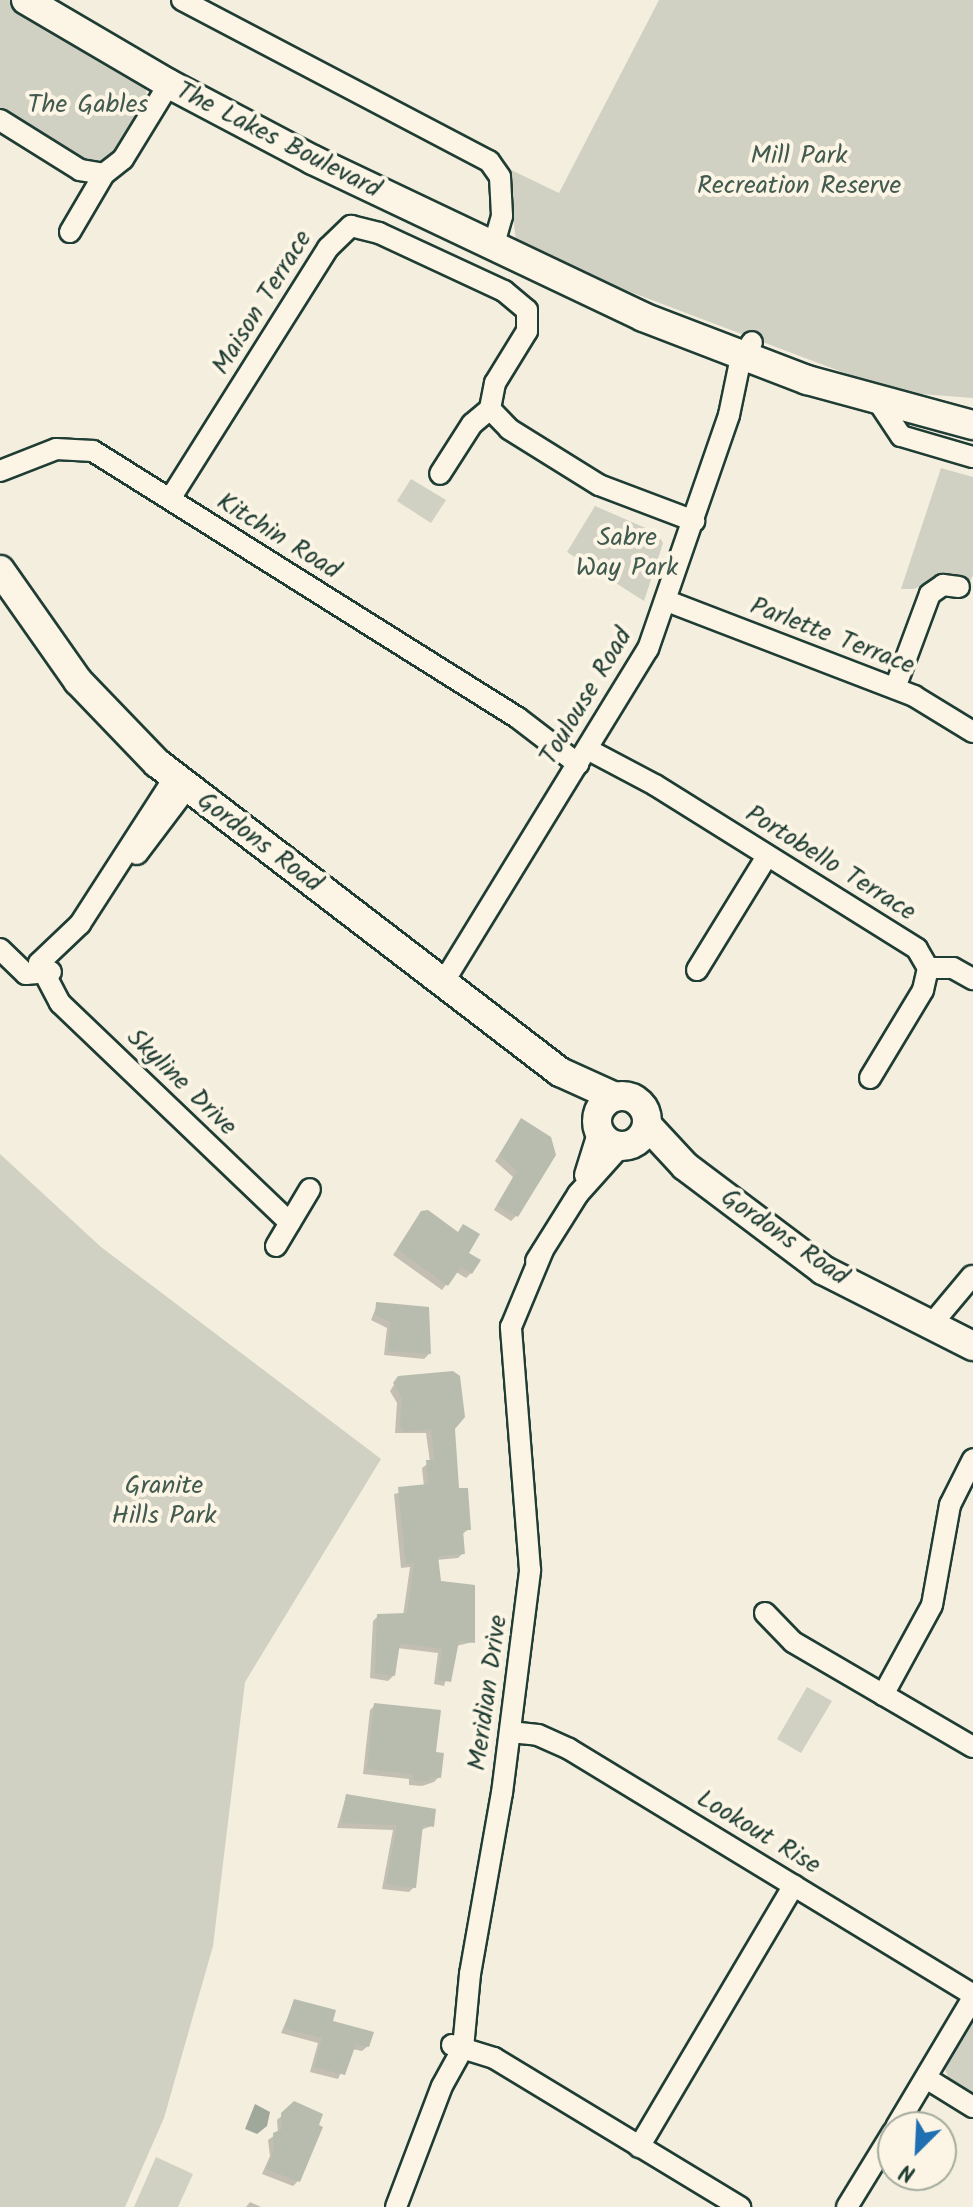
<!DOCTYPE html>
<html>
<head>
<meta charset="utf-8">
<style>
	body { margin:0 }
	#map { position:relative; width:973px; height:2207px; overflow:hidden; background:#f3eede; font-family:Kalam,sans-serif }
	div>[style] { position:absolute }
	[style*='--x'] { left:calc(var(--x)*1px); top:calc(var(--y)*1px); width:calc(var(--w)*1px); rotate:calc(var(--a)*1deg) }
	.green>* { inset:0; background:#d0d1c2 }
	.water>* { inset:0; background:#a0a89b }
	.shadow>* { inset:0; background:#0003 }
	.building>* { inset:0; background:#b8bcae }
	.roads { filter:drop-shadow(2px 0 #1f3d34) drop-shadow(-2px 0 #1f3d34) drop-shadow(0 2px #1f3d34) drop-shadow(0 -2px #1f3d34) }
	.street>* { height:20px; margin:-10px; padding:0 10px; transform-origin:10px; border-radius:10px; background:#fcf5e5 }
	.secondary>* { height:28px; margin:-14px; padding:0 14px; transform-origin:14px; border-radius:14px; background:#fcf5e5 }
	.secondary>.ring { margin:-14px; padding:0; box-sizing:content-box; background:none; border:28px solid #fcf5e5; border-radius:50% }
	span { translate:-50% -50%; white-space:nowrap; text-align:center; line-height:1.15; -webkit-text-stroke:8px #fcf5e5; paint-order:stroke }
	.park-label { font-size:26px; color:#425b50 }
	.street-label { font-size:26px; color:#1f3d34 }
	.north { position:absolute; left:877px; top:2111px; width:80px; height:80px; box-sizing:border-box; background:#fcf5e5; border:2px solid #a4ab9e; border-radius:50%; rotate:204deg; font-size:22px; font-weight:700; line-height:32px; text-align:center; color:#1f3d34 }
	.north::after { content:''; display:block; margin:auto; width:28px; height:36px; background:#1f6fb2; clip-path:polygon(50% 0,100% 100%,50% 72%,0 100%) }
</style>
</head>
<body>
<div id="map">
	<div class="green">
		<div style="clip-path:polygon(0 0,9px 0,144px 84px,148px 99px,117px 152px,105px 162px,82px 160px,0 109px)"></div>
		<div style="clip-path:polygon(659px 0,973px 0,973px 398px,895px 392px,517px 249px,507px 168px,559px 193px)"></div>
		<div style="clip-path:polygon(941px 468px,973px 477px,973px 575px,970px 581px,942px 576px,914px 589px,901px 589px)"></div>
		<div style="clip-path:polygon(411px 479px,446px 500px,431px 523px,397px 501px)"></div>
		<div style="clip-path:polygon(595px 506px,657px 533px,663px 543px,644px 601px,567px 552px)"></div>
		<div style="clip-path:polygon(0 1154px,101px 1247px,381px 1459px,245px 1682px,213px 1946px,164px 2118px,125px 2207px,0 2207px)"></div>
		<div style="clip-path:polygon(807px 1687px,832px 1701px,801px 1753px,777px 1739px)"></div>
		<div style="clip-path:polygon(973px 2015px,973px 2098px,951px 2084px,944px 2067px)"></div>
		<div style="clip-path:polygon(156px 2157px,193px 2174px,178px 2207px,134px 2207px)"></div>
	</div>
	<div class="water">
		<div style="clip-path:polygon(255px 2104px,270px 2112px,267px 2126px,257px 2134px,245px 2129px)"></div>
	</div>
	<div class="shadow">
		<div style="clip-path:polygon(521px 1121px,516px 1216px,511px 1221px,494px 1210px,513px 1177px,495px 1161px)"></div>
		<div style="clip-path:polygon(417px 1219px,457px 1234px,463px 1226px,471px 1273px,466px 1278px,456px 1272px,442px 1290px,393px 1255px)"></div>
		<div style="clip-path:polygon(377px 1305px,429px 1354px,424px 1359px,384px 1355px,387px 1328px,371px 1320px)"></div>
		<div style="clip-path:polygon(397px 1380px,453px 1429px,458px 1491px,469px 1529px,461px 1535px,463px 1553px,458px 1558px,436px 1560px,439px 1582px,473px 1642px,456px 1646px,444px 1686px,434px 1684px,438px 1653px,397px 1648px,394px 1675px,388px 1681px,370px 1678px,373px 1621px,378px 1616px,403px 1616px,410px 1567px,401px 1568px,394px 1494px,424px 1487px,422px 1468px,430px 1462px,426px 1433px,395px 1433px,397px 1403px,390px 1391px)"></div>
		<div style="clip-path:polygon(375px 1705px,439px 1777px,434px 1782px,422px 1786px,409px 1785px,409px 1779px,363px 1774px,370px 1710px)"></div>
		<div style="clip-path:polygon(346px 1796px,432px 1826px,420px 1830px,414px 1887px,409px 1892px,382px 1889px,393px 1830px,337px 1828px)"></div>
		<div style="clip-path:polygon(295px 2001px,368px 2046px,362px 2051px,352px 2049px,338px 2079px,310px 2072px,318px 2043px,281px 2033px)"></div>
		<div style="clip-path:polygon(295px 2104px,298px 2181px,293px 2186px,262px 2174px,270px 2156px,268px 2140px,278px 2133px,277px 2120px)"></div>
		<div style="clip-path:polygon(250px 2202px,261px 2207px,246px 2207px)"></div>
	</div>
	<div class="building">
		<div style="clip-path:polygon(521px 1118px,551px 1137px,556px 1155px,518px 1217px,497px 1205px,517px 1171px,499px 1155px)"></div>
		<div style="clip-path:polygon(428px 1210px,458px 1232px,463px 1224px,480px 1234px,469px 1253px,481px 1260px,472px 1274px,461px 1267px,448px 1286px,397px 1249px,421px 1211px)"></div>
		<div style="clip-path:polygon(376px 1302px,429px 1307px,431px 1354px,388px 1351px,391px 1322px,375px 1315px)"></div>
		<div style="clip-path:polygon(453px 1371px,460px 1376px,465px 1417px,455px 1429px,459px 1488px,468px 1488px,471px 1530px,463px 1530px,465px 1554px,438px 1556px,441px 1581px,475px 1585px,475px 1643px,459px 1641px,451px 1682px,438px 1680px,442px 1649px,400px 1643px,395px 1676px,375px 1673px,377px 1614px,407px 1613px,414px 1563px,406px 1564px,398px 1487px,428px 1484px,426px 1460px,435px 1460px,431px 1429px,405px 1432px,400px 1427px,402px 1397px,393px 1383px,398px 1376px)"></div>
		<div style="clip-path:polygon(374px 1703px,441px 1710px,436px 1752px,444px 1753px,441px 1778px,429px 1777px,429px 1782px,413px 1780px,413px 1774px,367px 1769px)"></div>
		<div style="clip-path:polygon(346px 1794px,436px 1809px,434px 1827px,423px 1825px,416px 1888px,386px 1884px,397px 1825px,341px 1823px)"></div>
		<div style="clip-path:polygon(294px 1999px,336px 2010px,333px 2021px,374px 2032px,369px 2047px,356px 2044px,345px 2075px,314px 2067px,322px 2038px,284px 2028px)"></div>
		<div style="clip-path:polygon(294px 2101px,323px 2114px,319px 2125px,323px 2127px,300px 2182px,266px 2169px,274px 2150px,273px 2133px,282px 2129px,281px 2113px)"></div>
	</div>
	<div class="roads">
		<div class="street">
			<div style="--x:182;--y:0;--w:347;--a:27.7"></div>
			<div style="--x:489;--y:161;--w:19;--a:55"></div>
			<div style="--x:500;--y:177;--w:39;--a:87"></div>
			<div style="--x:502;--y:216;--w:32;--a:106"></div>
			<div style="--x:0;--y:120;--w:94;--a:32"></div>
			<div style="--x:80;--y:170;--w:24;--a:9"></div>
			<div style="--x:104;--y:174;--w:24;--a:-38"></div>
			<div style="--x:123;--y:159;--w:88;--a:-58.5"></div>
			<div style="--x:70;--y:232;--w:67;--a:-59.6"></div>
			<div style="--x:875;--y:397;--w:47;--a:56.3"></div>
			<div style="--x:901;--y:436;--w:75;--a:16.3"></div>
			<div style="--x:490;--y:409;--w:28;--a:46"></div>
			<div style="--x:509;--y:429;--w:106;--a:31.9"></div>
			<div style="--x:599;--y:485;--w:102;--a:20.8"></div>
			<div style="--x:0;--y:471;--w:60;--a:-21.4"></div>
			<div style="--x:56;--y:449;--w:37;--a:3"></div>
			<div style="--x:93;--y:451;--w:502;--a:32.14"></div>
			<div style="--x:518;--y:718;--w:76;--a:37.5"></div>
			<div style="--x:170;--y:499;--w:297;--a:-57.8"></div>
			<div style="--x:328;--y:248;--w:32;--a:-44"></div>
			<div style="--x:351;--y:226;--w:29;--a:14"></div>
			<div style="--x:379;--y:233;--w:138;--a:24.9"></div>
			<div style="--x:504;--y:291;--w:30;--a:40"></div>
			<div style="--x:527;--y:310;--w:21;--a:90"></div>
			<div style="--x:527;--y:331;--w:61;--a:121.6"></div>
			<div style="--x:495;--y:383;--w:26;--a:101"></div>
			<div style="--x:490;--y:409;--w:23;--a:140"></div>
			<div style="--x:472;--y:424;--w:59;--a:122.6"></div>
			<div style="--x:667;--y:601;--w:265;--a:21"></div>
			<div style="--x:914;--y:696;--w:69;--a:31.4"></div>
			<div style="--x:895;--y:688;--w:100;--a:-69.6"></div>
			<div style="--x:930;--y:594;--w:16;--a:-35"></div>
			<div style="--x:943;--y:585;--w:16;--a:7"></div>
			<div style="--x:587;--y:749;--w:77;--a:27.9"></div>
			<div style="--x:655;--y:785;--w:309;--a:32"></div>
			<div style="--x:917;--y:949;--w:22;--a:60"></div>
			<div style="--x:928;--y:968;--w:25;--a:0"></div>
			<div style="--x:953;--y:968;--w:23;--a:29"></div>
			<div style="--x:137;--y:854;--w:83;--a:-52.9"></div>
			<div style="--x:0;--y:949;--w:36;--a:44"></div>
			<div style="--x:26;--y:974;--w:25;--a:-5"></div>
			<div style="--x:39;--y:963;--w:45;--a:62.3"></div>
			<div style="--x:60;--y:1003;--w:318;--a:43.7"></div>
			<div style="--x:39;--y:963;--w:57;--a:-43.6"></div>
			<div style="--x:80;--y:924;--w:174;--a:-57.2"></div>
			<div style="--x:697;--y:970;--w:134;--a:-58.4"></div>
			<div style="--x:443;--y:983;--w:392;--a:-58.5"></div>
			<div style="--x:648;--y:649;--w:248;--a:-70.9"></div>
			<div style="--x:729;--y:415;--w:54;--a:-78.3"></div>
			<div style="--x:740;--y:362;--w:23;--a:-59"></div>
			<div style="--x:870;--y:1078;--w:103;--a:-58.9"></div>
			<div style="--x:923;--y:990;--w:23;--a:-77"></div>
			<div style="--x:585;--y:1175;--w:47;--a:-72.7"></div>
			<div style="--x:276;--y:1246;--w:66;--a:-59.2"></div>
			<div style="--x:536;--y:1261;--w:79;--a:-57.9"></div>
			<div style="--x:578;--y:1194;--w:64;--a:-48.1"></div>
			<div style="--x:931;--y:1325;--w:64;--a:-50.1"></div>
			<div style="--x:765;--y:1613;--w:40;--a:46"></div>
			<div style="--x:793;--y:1642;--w:208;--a:30.3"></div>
			<div style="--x:883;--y:1695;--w:102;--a:-61.4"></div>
			<div style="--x:932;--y:1605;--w:102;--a:-79.8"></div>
			<div style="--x:950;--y:1505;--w:51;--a:-63.4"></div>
			<div style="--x:510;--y:1732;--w:28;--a:6"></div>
			<div style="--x:538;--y:1735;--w:34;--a:24"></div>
			<div style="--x:569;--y:1749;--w:473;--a:31.3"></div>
			<div style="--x:452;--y:2045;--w:44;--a:17.2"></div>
			<div style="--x:494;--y:2058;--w:288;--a:31.2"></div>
			<div style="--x:926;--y:2078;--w:55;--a:31.7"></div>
			<div style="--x:896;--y:2127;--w:150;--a:-59.2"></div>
			<div style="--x:639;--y:2147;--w:304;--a:-59.4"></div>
			<div style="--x:396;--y:2207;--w:129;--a:-69.2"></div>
			<div style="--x:442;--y:2086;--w:43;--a:-61.1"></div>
			<div style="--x:463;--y:2048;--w:74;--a:-84.6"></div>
			<div style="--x:470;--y:1974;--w:184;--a:-80"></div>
			<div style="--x:502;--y:1793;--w:225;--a:-82.8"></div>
			<div style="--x:530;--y:1570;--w:244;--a:-94.5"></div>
			<div style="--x:511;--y:1327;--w:83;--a:-67.4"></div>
			<div style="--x:847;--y:2207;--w:88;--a:-58.5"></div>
		</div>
		<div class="secondary">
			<div style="--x:26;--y:0;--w:166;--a:30.4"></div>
			<div style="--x:169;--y:84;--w:163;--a:27.8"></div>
			<div style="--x:313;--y:160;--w:365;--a:25.4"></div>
			<div style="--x:643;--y:317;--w:176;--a:21"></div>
			<div style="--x:807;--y:380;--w:172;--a:15.2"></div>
			<div style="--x:0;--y:570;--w:136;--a:54.9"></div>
			<div style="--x:78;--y:681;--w:114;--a:46.1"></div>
			<div style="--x:157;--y:763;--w:508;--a:37.48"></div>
			<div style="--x:560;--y:1072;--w:60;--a:24.4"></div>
			<div class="ring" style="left:597px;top:1096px;width:22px;height:22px"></div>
			<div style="--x:647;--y:1125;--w:56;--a:47.2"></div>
			<div style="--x:685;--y:1166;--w:173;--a:37"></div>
			<div style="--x:823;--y:1270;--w:168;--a:26.9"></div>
		</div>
	</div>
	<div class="park-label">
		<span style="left:88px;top:106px">The Gables</span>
		<span style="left:799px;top:172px">Mill Park<br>Recreation Reserve</span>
		<span style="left:627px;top:554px">Sabre<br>Way Park</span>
		<span style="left:164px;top:1502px">Granite<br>Hills Park</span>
	</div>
	<div class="street-label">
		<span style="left:278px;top:141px;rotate:27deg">The Lakes Boulevard</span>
		<span style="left:263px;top:303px;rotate:-58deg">Maison Terrace</span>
		<span style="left:278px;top:537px;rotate:32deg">Kitchin Road</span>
		<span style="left:832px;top:637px;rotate:21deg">Parlette Terrace</span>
		<span style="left:587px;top:697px;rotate:-59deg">Toulouse Road</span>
		<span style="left:259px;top:843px;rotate:37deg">Gordons Road</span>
		<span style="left:830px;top:864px;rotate:32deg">Portobello Terrace</span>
		<span style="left:181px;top:1083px;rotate:44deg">Skyline Drive</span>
		<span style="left:784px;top:1238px;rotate:35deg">Gordons Road</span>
		<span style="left:489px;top:1693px;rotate:-82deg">Meridian Drive</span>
		<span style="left:758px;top:1833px;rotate:31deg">Lookout Rise</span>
	</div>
	<div class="north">N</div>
</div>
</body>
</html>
